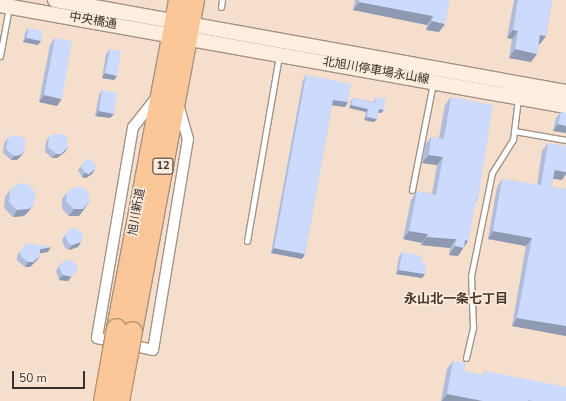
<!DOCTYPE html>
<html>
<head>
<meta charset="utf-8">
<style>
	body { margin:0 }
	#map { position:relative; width:566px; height:401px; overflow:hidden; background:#fcebdd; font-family:"Nunito Sans","Noto Sans JP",sans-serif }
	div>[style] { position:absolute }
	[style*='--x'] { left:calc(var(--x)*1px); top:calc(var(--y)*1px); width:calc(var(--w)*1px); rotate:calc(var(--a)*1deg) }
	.built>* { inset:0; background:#f5decb }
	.roads { filter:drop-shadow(1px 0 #a29385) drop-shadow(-1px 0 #a29385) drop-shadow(0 1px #a29385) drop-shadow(0 -1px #a29385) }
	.lane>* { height:5px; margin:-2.5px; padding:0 2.5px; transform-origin:2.5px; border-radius:2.5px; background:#fff }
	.street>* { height:10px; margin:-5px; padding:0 5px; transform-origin:5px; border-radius:5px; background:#fff }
	.secondary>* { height:14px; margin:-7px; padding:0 7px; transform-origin:7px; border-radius:7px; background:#feeee0 }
	.highway>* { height:19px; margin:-9.5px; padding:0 9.5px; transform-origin:9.5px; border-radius:9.5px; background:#fbc798 }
	.bridges { filter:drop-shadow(1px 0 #b79372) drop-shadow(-1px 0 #b79372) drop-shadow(0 1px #b79372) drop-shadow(0 -1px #b79372) }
	.highway-bridge>* { height:19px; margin:-9.5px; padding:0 9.5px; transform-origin:9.5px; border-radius:9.5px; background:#fbc798 }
	.wall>* { inset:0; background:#afbcda }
	.shaded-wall>* { inset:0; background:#8f99b1 }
	.building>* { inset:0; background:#ccdbfd }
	span { translate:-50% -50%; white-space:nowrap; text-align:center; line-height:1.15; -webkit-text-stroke:3px #fcebdd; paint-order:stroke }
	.shield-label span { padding:1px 3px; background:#fcebdd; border:1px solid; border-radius:3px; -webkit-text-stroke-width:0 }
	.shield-label { font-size:11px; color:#38322c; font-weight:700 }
	.street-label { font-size:12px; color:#38322c }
	.neighbourhood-label { font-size:13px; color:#46382d; font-weight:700 }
	.scale { position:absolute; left:12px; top:371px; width:73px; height:18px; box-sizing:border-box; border:2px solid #38322c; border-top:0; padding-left:5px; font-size:12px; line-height:14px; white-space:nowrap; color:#38322c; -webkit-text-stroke:3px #fcebdd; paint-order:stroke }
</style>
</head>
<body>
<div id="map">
	<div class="built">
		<div style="clip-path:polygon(0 0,566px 0,566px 401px,0 401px)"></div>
	</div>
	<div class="roads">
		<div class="lane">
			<div style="--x:221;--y:7;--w:7;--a:-82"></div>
			<div style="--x:0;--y:56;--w:50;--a:-79.6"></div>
			<div style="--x:514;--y:131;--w:53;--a:9.8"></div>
			<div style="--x:412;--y:190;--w:109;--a:-78.9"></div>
			<div style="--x:247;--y:241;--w:189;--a:-80.2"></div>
			<div style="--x:466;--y:358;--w:32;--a:-77"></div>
			<div style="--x:473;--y:327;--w:51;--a:-92.2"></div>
			<div style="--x:471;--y:276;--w:105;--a:-78.5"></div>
			<div style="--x:492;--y:173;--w:39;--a:-58"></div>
			<div style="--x:513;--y:140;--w:42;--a:-83.2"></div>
		</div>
		<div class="street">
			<div style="--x:156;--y:98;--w:37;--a:128"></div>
			<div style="--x:133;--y:127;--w:214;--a:99.7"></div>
			<div style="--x:97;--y:338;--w:57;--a:12.1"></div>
			<div style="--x:153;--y:350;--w:214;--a:-80.6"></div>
			<div style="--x:188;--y:139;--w:36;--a:-106"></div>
		</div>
		<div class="secondary">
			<div style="--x:55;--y:0;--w:519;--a:10.21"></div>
			<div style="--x:0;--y:5;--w:575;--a:10.12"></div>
		</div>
		<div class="highway">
			<div style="--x:116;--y:328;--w:334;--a:-79.3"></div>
			<div style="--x:132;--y:331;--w:337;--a:-79.4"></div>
		</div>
	</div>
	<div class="bridges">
		<div class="highway-bridge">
			<div style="--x:103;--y:401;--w:74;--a:-79.9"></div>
			<div style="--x:119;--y:401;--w:71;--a:-79.5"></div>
		</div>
	</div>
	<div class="wall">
		<div style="clip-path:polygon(355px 0,450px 0,439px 32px,426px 30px,427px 25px,353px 10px)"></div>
		<div style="clip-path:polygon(514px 0,552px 0,546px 36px,540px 44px,539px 44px,537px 54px,531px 62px,509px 58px,512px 39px,507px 38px)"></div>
		<div style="clip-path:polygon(28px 28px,41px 41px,38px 45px,23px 42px,25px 33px)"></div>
		<div style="clip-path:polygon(55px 38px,57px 106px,39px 102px,50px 45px)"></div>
		<div style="clip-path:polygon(110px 49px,117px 76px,114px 80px,102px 78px,106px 54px)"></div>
		<div style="clip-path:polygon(306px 75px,348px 102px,345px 107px,332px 105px,305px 254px,302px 259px,271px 253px,303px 80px)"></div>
		<div style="clip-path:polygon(102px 90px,114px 114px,110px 118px,95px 116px,99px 95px)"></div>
		<div style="clip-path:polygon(376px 97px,384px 110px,381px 113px,378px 113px,377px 119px,374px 122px,364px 120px,366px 112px,349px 108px,351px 101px,353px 98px,374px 102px,374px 101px)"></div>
		<div style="clip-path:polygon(451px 97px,478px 199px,475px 203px,468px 241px,458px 256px,449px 255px,450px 248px,421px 245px,422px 243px,403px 239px,411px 200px,417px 191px,432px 194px,437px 165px,422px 163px,425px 145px,431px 137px,439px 138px,445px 105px)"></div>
		<div style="clip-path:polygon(561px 112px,566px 133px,553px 131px,556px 118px)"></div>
		<div style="clip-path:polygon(49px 137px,65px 152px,57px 158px,52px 158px,45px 152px,46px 142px)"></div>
		<div style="clip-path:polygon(8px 138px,21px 156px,17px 160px,11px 160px,3px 153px,4px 143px)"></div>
		<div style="clip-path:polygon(548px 143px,562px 180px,553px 179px,551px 187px,566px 189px,566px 336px,512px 326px,526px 246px,488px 239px,497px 187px,502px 179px,537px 185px,542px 151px)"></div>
		<div style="clip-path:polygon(86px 160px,95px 169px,92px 174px,86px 178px,82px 177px,78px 170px)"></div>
		<div style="clip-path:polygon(10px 190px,28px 212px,24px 216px,13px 217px,4px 208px,5px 197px)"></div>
		<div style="clip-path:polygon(67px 193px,85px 208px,79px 216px,69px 216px,62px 209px,62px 199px)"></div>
		<div style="clip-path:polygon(65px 235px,81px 242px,78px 247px,69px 250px,65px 248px,62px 240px)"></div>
		<div style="clip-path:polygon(26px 243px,48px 252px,40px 253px,40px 256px,37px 260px,30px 267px,25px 267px,17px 260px,17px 256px)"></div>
		<div style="clip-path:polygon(402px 252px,421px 262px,425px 274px,422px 278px,396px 274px,399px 257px)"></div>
		<div style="clip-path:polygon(61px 263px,77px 270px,68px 281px,59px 280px,56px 271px)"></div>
		<div style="clip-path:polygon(453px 361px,464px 371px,483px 375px,485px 371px,566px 401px,441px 401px,447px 369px)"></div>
	</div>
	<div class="shaded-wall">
		<div style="clip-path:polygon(359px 2px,433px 16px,427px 25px,353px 10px)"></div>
		<div style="clip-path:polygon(432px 21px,445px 24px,439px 32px,426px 30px)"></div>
		<div style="clip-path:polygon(513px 30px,518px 31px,512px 39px,507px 38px)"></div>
		<div style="clip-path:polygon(540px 35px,546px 36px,540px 44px,534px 43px)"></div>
		<div style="clip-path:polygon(27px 38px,41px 41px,38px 45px,23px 42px)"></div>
		<div style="clip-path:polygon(515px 49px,537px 54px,531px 62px,509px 58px)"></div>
		<div style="clip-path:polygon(105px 73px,117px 76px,114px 80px,102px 78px)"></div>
		<div style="clip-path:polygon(44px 95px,62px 99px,57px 106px,39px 102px)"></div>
		<div style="clip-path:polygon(333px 100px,348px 102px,345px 107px,330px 105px)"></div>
		<div style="clip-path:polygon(351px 105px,368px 109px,366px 112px,349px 108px)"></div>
		<div style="clip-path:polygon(379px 109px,384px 110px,381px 113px,376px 112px)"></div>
		<div style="clip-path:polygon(99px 111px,114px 114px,110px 118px,95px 116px)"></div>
		<div style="clip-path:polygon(367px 117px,377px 119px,374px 122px,364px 120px)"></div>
		<div style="clip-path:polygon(558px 124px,566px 126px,566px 133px,553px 131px)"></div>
		<div style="clip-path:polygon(68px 147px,65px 152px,57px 158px,52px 158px,56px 154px)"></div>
		<div style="clip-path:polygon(24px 152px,21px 156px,17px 160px,11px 160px,14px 156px)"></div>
		<div style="clip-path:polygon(429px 155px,443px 157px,437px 165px,422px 163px)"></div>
		<div style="clip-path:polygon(95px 169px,92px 174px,86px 178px,82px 177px,85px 173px)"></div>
		<div style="clip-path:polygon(555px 170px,566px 172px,566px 174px,562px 180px,549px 178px)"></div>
		<div style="clip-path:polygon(90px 201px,79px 216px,69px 216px,74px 209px)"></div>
		<div style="clip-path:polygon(33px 206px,28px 212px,24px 216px,13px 217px,17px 210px)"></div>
		<div style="clip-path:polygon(409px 231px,428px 234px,422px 243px,403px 239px)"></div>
		<div style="clip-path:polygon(493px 231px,532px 238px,526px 246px,488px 239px)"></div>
		<div style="clip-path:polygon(427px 237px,456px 239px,450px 248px,421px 245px)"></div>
		<div style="clip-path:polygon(465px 240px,468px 241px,458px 256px,449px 255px,455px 246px)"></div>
		<div style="clip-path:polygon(81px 242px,78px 247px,69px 250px,72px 245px)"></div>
		<div style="clip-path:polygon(51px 247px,48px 252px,36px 254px,40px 249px)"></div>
		<div style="clip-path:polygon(274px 248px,305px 254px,302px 259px,271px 253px)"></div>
		<div style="clip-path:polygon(40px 256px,37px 260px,30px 267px,25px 267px,28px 262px)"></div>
		<div style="clip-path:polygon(77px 270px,68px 281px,59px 280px,63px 275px)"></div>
		<div style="clip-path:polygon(399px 270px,425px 274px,422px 278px,396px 274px)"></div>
		<div style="clip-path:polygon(517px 318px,566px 326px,566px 336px,512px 326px)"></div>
		<div style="clip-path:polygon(447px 394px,483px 401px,442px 401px)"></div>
	</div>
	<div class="building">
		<div style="clip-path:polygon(359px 0,450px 0,445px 24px,432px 21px,433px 16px,359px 2px)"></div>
		<div style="clip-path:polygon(518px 0,552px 0,546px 36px,540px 35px,537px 54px,515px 49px,518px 31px,513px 30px)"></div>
		<div style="clip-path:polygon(28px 28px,43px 31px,41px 41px,27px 38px)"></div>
		<div style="clip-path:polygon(55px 38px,72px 41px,62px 99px,44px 95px)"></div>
		<div style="clip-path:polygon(110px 49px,121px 51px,117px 76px,105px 73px)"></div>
		<div style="clip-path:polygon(306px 75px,351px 84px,348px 102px,333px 100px,305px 254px,274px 248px)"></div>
		<div style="clip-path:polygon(102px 90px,117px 93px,114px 114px,99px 111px)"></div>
		<div style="clip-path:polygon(376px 97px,386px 99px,384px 110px,379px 109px,377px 119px,367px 117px,368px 109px,351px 105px,353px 98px,375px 103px)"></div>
		<div style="clip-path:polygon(451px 97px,493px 105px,478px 199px,476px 199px,468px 241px,465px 240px,464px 248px,455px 246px,456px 239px,427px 237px,428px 234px,409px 231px,417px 191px,436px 195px,443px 157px,429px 155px,431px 137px,444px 139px)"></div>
		<div style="clip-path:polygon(561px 112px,566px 113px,566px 126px,558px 124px)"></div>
		<div style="clip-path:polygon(53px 134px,63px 134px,67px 137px,68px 147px,61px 154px,56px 154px,48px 147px,49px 137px)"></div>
		<div style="clip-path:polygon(12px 135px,23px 137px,26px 141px,24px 152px,20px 155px,14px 156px,6px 149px,8px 138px)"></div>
		<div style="clip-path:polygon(548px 143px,566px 146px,566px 172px,555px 170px,551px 187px,566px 189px,566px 326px,517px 318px,532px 238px,493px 231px,502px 179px,541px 185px)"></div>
		<div style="clip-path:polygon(90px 159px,96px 165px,95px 169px,89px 174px,85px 173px,81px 166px,86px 160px)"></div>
		<div style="clip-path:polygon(19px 183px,30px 185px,36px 194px,33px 206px,29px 209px,17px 210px,9px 202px,10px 190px)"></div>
		<div style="clip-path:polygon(80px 186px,88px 192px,90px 201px,83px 209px,74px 209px,66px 202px,67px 193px,70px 189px)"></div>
		<div style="clip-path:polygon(71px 228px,75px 228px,82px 233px,83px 238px,81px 242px,72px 245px,68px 243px,65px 235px)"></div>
		<div style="clip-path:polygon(26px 243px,51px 247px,40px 249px,40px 256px,33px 262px,28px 262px,21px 256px,20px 251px)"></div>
		<div style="clip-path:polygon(402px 252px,422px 256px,421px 262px,426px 263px,425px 274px,399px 270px)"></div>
		<div style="clip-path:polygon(70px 259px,77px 265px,77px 270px,72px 277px,63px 275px,59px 267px,61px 263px)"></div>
		<div style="clip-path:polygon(453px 361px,466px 363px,464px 371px,484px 375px,485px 371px,566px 387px,566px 401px,533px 401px,528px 400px,528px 401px,483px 401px,447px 394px)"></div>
	</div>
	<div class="shield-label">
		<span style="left:163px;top:166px">12</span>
	</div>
	<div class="street-label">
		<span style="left:93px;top:21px;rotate:10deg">中央橋通</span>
		<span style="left:376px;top:71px;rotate:10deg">北旭川停車場永山線</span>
		<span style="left:137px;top:212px;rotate:-80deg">旭川新道</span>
	</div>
	<div class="neighbourhood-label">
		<span style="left:456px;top:299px">永山北一条七丁目</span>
	</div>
	<div class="scale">50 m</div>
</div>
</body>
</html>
